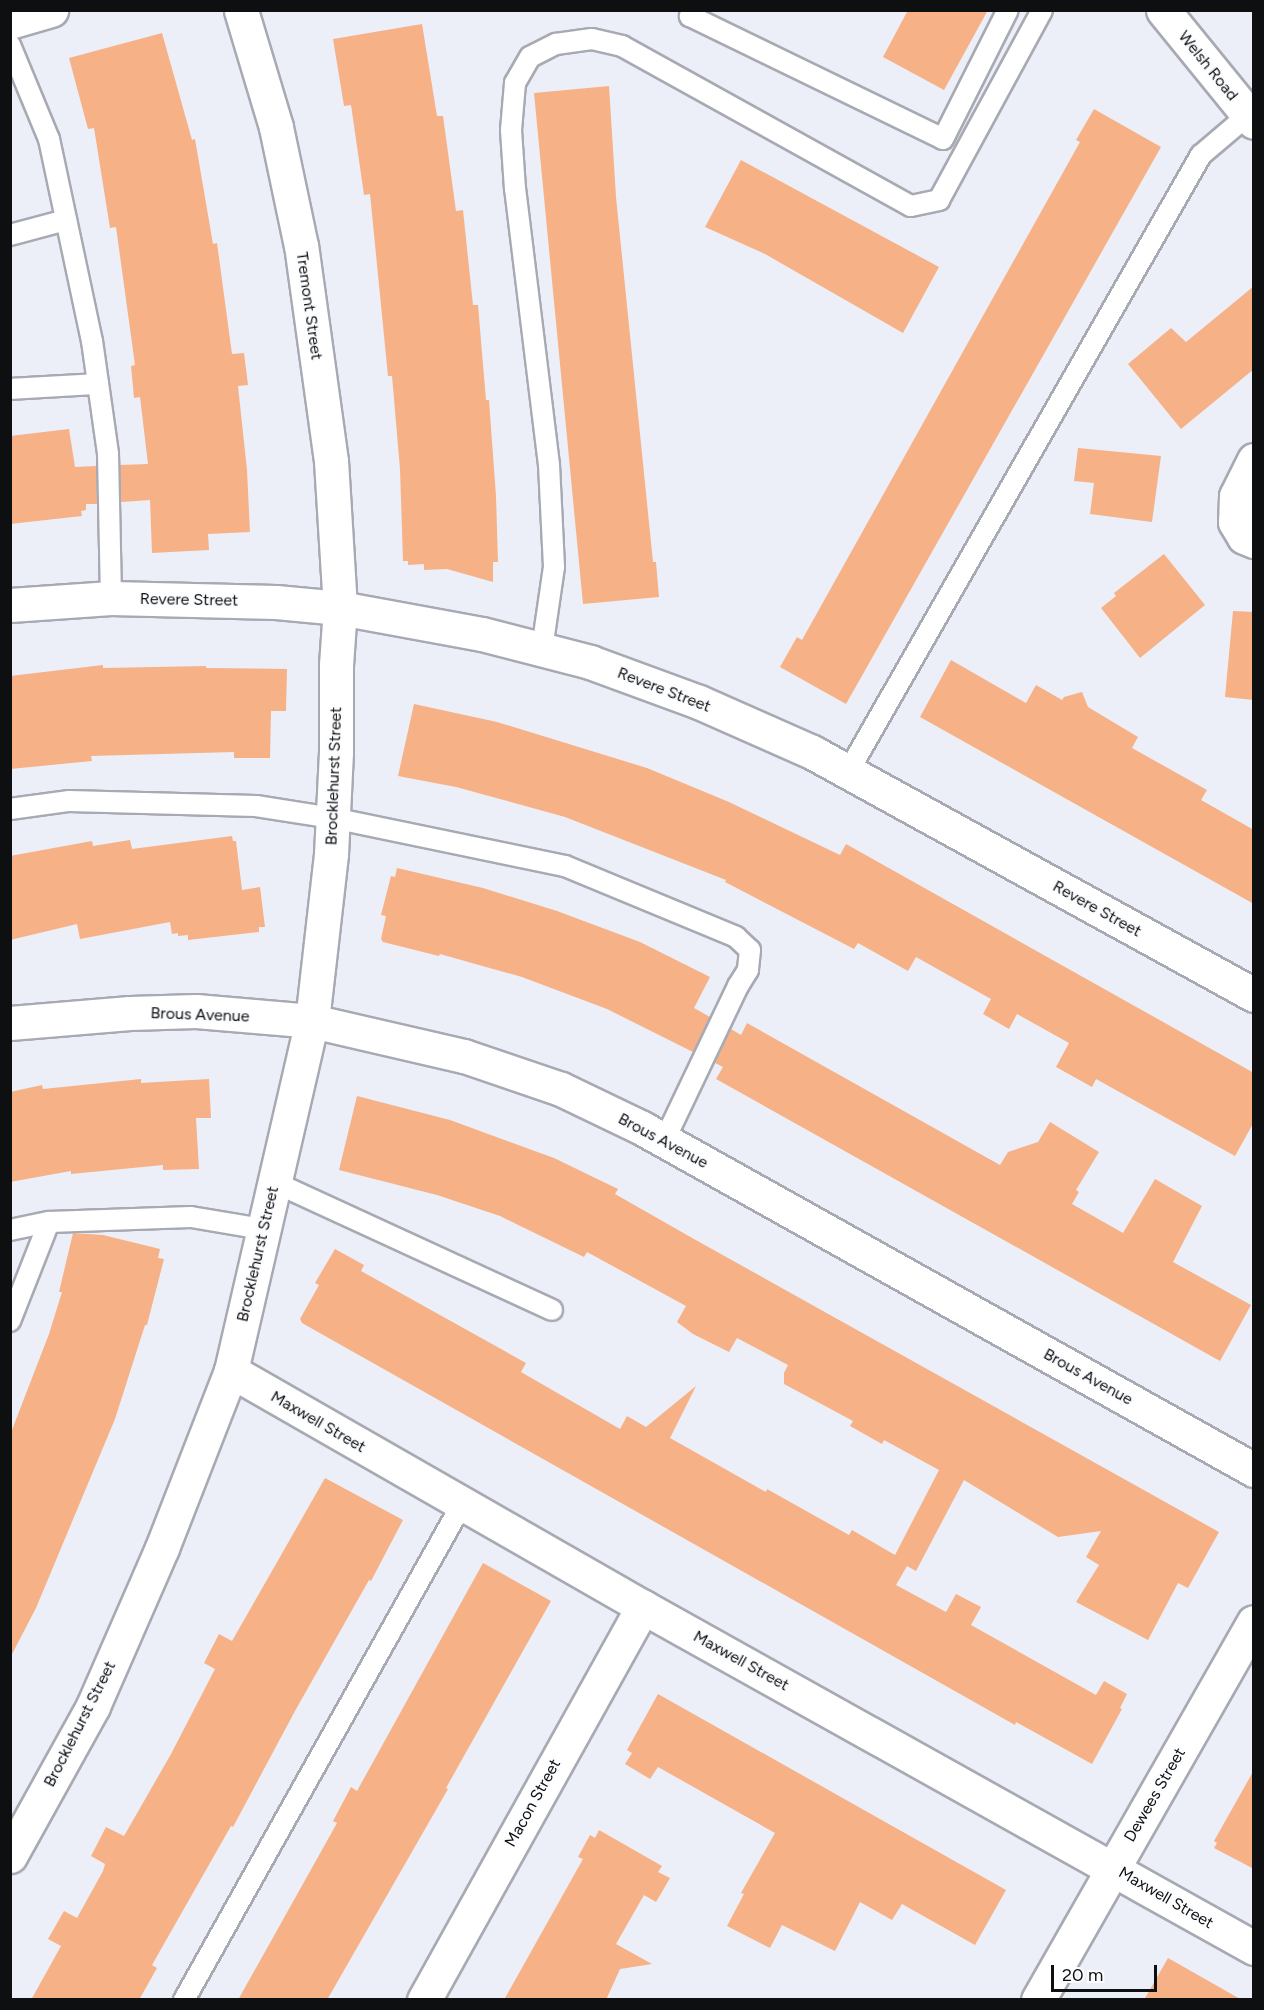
<!DOCTYPE html>
<html>
<head>
<meta charset="utf-8">
<style>
	body { margin:0 }
	#map { position:relative; width:1264px; height:2010px; overflow:hidden; background:#eceff8; font-family:Figtree,sans-serif }
	div>[style] { position:absolute }
	[style*='--x'] { left:calc(var(--x)*1px); top:calc(var(--y)*1px); width:calc(var(--w)*1px); rotate:calc(var(--a)*1deg) }
	.building>* { inset:0; background:#f6b187 }
	.roads { filter:drop-shadow(2px 0 #a7aab2) drop-shadow(-2px 0 #a7aab2) drop-shadow(0 2px #a7aab2) drop-shadow(0 -2px #a7aab2) }
	.service>* { height:20px; margin:-10px; padding:0 10px; transform-origin:10px; border-radius:10px; background:#fff }
	.minor>* { height:33px; margin:-16.5px; padding:0 16.5px; transform-origin:16.5px; border-radius:16.5px; background:#fff }
	.tertiary>* { height:33px; margin:-16.5px; padding:0 16.5px; transform-origin:16.5px; border-radius:16.5px; background:#fff }
	span { translate:-50% -50%; white-space:nowrap; text-align:center; line-height:1.15; -webkit-text-stroke:5px #fcfdff; paint-order:stroke }
	.street-label { font-size:16px; color:#0e0f11 }
	.frame { position:absolute; inset:0; border:12px solid #0e0f11; pointer-events:none }
	.scale { position:absolute; left:1051px; top:1965px; width:106px; height:27px; box-sizing:border-box; border:3px solid #0e0f11; border-top:0; padding-left:8px; font-size:18px; line-height:21px; white-space:nowrap; color:#0e0f11; -webkit-text-stroke:4px #fcfdff; paint-order:stroke }
</style>
</head>
<body>
<div id="map">
	<div class="building">
		<div style="clip-path:polygon(908px 10px,988px 10px,944px 90px,883px 57px)"></div>
		<div style="clip-path:polygon(422px 24px,437px 116px,443px 116px,456px 211px,463px 210px,473px 305px,478px 305px,486px 400px,489px 400px,496px 496px,498px 562px,493px 562px,493px 582px,447px 569px,424px 570px,424px 564px,408px 565px,408px 561px,403px 561px,400px 469px,392px 376px,388px 376px,370px 194px,364px 195px,351px 105px,344px 106px,333px 39px)"></div>
		<div style="clip-path:polygon(162px 33px,192px 140px,195px 139px,213px 244px,217px 243px,232px 354px,244px 353px,248px 385px,238px 386px,247px 470px,250px 532px,208px 534px,209px 550px,152px 553px,150px 500px,121px 502px,120px 465px,148px 464px,140px 397px,134px 398px,131px 366px,135px 365px,116px 227px,110px 228px,94px 128px,88px 129px,69px 58px)"></div>
		<div style="clip-path:polygon(609px 86px,616px 197px,653px 562px,656px 562px,659px 597px,583px 604px,534px 93px)"></div>
		<div style="clip-path:polygon(1094px 109px,1161px 147px,846px 704px,780px 667px,797px 637px,802px 640px,1080px 142px,1076px 140px)"></div>
		<div style="clip-path:polygon(741px 160px,939px 267px,903px 333px,765px 254px,705px 227px)"></div>
		<div style="clip-path:polygon(1254px 286px,1254px 369px,1181px 429px,1128px 364px,1171px 328px,1186px 342px)"></div>
		<div style="clip-path:polygon(69px 429px,75px 467px,96px 466px,97px 504px,86px 504px,86px 510px,81px 511px,82px 516px,10px 524px,10px 436px)"></div>
		<div style="clip-path:polygon(1078px 448px,1161px 456px,1152px 522px,1090px 514px,1094px 483px,1074px 481px)"></div>
		<div style="clip-path:polygon(1164px 554px,1205px 605px,1140px 658px,1101px 608px,1116px 596px,1114px 593px)"></div>
		<div style="clip-path:polygon(1233px 611px,1254px 612px,1254px 700px,1225px 697px)"></div>
		<div style="clip-path:polygon(951px 660px,1026px 703px,1036px 685px,1062px 700px,1064px 697px,1082px 692px,1088px 707px,1138px 737px,1132px 748px,1207px 790px,1201px 800px,1254px 830px,1254px 904px,920px 717px)"></div>
		<div style="clip-path:polygon(103px 665px,103px 668px,206px 666px,206px 668px,287px 669px,286px 711px,271px 711px,270px 758px,234px 758px,234px 752px,91px 756px,92px 761px,10px 769px,10px 676px)"></div>
		<div style="clip-path:polygon(414px 704px,497px 722px,647px 768px,729px 802px,840px 855px,846px 844px,1254px 1073px,1254px 1122px,1235px 1156px,1096px 1079px,1092px 1087px,1056px 1067px,1069px 1043px,1017px 1014px,1009px 1029px,983px 1014px,991px 999px,916px 957px,908px 971px,858px 943px,854px 949px,725px 882px,726px 880px,565px 817px,456px 787px,398px 776px)"></div>
		<div style="clip-path:polygon(232px 836px,233px 841px,236px 841px,242px 890px,260px 887px,265px 927px,259px 927px,259px 932px,188px 940px,188px 935px,178px 936px,178px 933px,172px 934px,170px 922px,80px 939px,77px 924px,10px 940px,10px 856px,92px 841px,93px 846px,130px 840px,132px 849px)"></div>
		<div style="clip-path:polygon(397px 868px,483px 888px,557px 911px,640px 942px,710px 977px,694px 1008px,710px 1017px,693px 1052px,607px 1009px,522px 977px,440px 954px,439px 956px,383px 942px,381px 939px,386px 916px,381px 915px,391px 876px,395px 877px)"></div>
		<div style="clip-path:polygon(747px 1023px,1000px 1165px,1008px 1152px,1038px 1142px,1050px 1122px,1099px 1152px,1076px 1190px,1079px 1192px,1072px 1204px,1123px 1233px,1155px 1179px,1202px 1206px,1173px 1262px,1251px 1305px,1220px 1361px,716px 1079px,723px 1067px,715px 1063px,731px 1029px,741px 1035px)"></div>
		<div style="clip-path:polygon(141px 1079px,141px 1083px,209px 1079px,211px 1118px,196px 1118px,199px 1169px,163px 1170px,163px 1165px,71px 1174px,71px 1171px,10px 1182px,10px 1092px,42px 1085px,43px 1089px)"></div>
		<div style="clip-path:polygon(357px 1096px,450px 1120px,554px 1158px,618px 1189px,615px 1194px,694px 1239px,1219px 1532px,1188px 1588px,1178px 1583px,1148px 1640px,1076px 1602px,1099px 1565px,1086px 1557px,1101px 1531px,1058px 1537px,964px 1480px,916px 1571px,907px 1566px,896px 1585px,946px 1612px,956px 1594px,981px 1607px,971px 1625px,1096px 1695px,1104px 1681px,1127px 1694px,1120px 1708px,1122px 1709px,1092px 1764px,1016px 1722px,1015px 1725px,302px 1323px,300px 1319px,319px 1285px,315px 1283px,335px 1249px,364px 1265px,361px 1271px,526px 1363px,521px 1372px,620px 1429px,627px 1416px,646px 1427px,696px 1386px,670px 1438px,766px 1492px,767px 1489px,849px 1535px,852px 1530px,895px 1555px,939px 1470px,884px 1440px,882px 1444px,850px 1426px,853px 1421px,784px 1384px,784px 1373px,788px 1365px,737px 1338px,729px 1352px,693px 1334px,677px 1322px,686px 1306px,587px 1252px,584px 1257px,500px 1216px,437px 1195px,339px 1170px)"></div>
		<div style="clip-path:polygon(73px 1233px,103px 1235px,160px 1249px,158px 1258px,164px 1259px,147px 1325px,145px 1325px,115px 1419px,36px 1608px,10px 1658px,10px 1435px,49px 1334px,62px 1292px,59px 1292px)"></div>
		<div style="clip-path:polygon(325px 1478px,403px 1520px,371px 1581px,369px 1580px,295px 1711px,233px 1827px,231px 1826px,152px 1965px,157px 1968px,139px 2000px,31px 2000px,61px 1946px,48px 1939px,64px 1911px,77px 1918px,103px 1871px,105px 1864px,91px 1856px,106px 1827px,124px 1836px,171px 1754px,215px 1669px,204px 1663px,219px 1634px,232px 1641px)"></div>
		<div style="clip-path:polygon(483px 1563px,551px 1601px,446px 1788px,448px 1789px,327px 2000px,238px 2000px,337px 1823px,333px 1821px,351px 1787px,357px 1791px)"></div>
		<div style="clip-path:polygon(658px 1694px,1006px 1890px,975px 1945px,902px 1904px,892px 1920px,860px 1902px,835px 1951px,782px 1925px,770px 1948px,727px 1926px,744px 1894px,741px 1893px,775px 1833px,658px 1767px,650px 1779px,625px 1764px,632px 1753px,627px 1750px)"></div>
		<div style="clip-path:polygon(1254px 1770px,1254px 1869px,1214px 1848px,1217px 1843px,1214px 1841px)"></div>
		<div style="clip-path:polygon(599px 1830px,662px 1866px,658px 1872px,670px 1878px,656px 1902px,644px 1895px,616px 1944px,652px 1964px,620px 1969px,606px 2000px,504px 2000px,583px 1859px,578px 1857px,590px 1835px,595px 1838px)"></div>
		<div style="clip-path:polygon(1168px 1958px,1242px 2000px,1144px 2000px)"></div>
	</div>
	<div class="roads">
		<div class="service">
			<div style="--x:693;--y:10;--w:7;--a:117"></div>
			<div style="--x:690;--y:16;--w:281;--a:25.9"></div>
			<div style="--x:943;--y:139;--w:144;--a:-63.3"></div>
			<div style="--x:10;--y:45;--w:102;--a:67.5"></div>
			<div style="--x:49;--y:139;--w:207;--a:78"></div>
			<div style="--x:92;--y:341;--w:114;--a:81.9"></div>
			<div style="--x:108;--y:454;--w:144;--a:88.8"></div>
			<div style="--x:10;--y:235;--w:58;--a:-15"></div>
			<div style="--x:10;--y:389;--w:88;--a:-3.3"></div>
			<div style="--x:542;--y:649;--w:83;--a:-81.7"></div>
			<div style="--x:554;--y:567;--w:102;--a:-92.8"></div>
			<div style="--x:549;--y:465;--w:278;--a:-97"></div>
			<div style="--x:515;--y:189;--w:59;--a:-93.9"></div>
			<div style="--x:511;--y:130;--w:47;--a:-85.1"></div>
			<div style="--x:515;--y:83;--w:30;--a:-60"></div>
			<div style="--x:530;--y:57;--w:29;--a:-27"></div>
			<div style="--x:556;--y:44;--w:36;--a:-8"></div>
			<div style="--x:592;--y:39;--w:31;--a:13"></div>
			<div style="--x:622;--y:46;--w:330;--a:29"></div>
			<div style="--x:911;--y:206;--w:29;--a:-12"></div>
			<div style="--x:939;--y:200;--w:216;--a:-61.5"></div>
			<div style="--x:848;--y:772;--w:711;--a:-60.23"></div>
			<div style="--x:1201;--y:155;--w:62;--a:-40.4"></div>
			<div style="--x:10;--y:809;--w:60;--a:-7.7"></div>
			<div style="--x:69;--y:801;--w:187;--a:1.5"></div>
			<div style="--x:256;--y:806;--w:78;--a:8.9"></div>
			<div style="--x:333;--y:818;--w:237;--a:11.7"></div>
			<div style="--x:565;--y:866;--w:185;--a:22.5"></div>
			<div style="--x:736;--y:937;--w:19;--a:43"></div>
			<div style="--x:750;--y:950;--w:20;--a:96"></div>
			<div style="--x:748;--y:970;--w:19;--a:122"></div>
			<div style="--x:738;--y:986;--w:172;--a:115.5"></div>
			<div style="--x:274;--y:1182;--w:306;--a:24.7"></div>
			<div style="--x:10;--y:1230;--w:40;--a:-12"></div>
			<div style="--x:49;--y:1222;--w:142;--a:-2"></div>
			<div style="--x:191;--y:1217;--w:73;--a:9.5"></div>
			<div style="--x:10;--y:1321;--w:106;--a:-68.5"></div>
			<div style="--x:184;--y:2000;--w:569;--a:-60.73"></div>
		</div>
		<div class="minor">
			<div style="--x:10;--y:22;--w:43;--a:-16.3"></div>
			<div style="--x:1254;--y:460;--w:40;--a:116.6"></div>
			<div style="--x:1236;--y:496;--w:26;--a:92"></div>
			<div style="--x:1235;--y:522;--w:17;--a:59"></div>
			<div style="--x:1244;--y:537;--w:11;--a:22"></div>
			<div style="--x:10;--y:605;--w:101;--a:-4"></div>
			<div style="--x:111;--y:598;--w:165;--a:1.4"></div>
			<div style="--x:276;--y:602;--w:64;--a:5.4"></div>
			<div style="--x:340;--y:608;--w:144;--a:10.4"></div>
			<div style="--x:482;--y:634;--w:112;--a:14.5"></div>
			<div style="--x:590;--y:662;--w:116;--a:20.2"></div>
			<div style="--x:699;--y:702;--w:124;--a:23.9"></div>
			<div style="--x:812;--y:752;--w:504;--a:28.8"></div>
			<div style="--x:10;--y:1023;--w:120;--a:-4.8"></div>
			<div style="--x:130;--y:1013;--w:66;--a:-1.7"></div>
			<div style="--x:196;--y:1011;--w:116;--a:4.9"></div>
			<div style="--x:312;--y:1021;--w:156;--a:13"></div>
			<div style="--x:464;--y:1056;--w:102;--a:18.8"></div>
			<div style="--x:561;--y:1089;--w:90;--a:25.7"></div>
			<div style="--x:642;--y:1128;--w:701;--a:29.2"></div>
			<div style="--x:231;--y:1371;--w:475;--a:29.8"></div>
			<div style="--x:643;--y:1607;--w:700;--a:29.17"></div>
			<div style="--x:10;--y:1856;--w:171;--a:-61"></div>
			<div style="--x:93;--y:1706;--w:172;--a:-66.4"></div>
			<div style="--x:162;--y:1548;--w:190;--a:-68.7"></div>
			<div style="--x:231;--y:1371;--w:359;--a:-77"></div>
			<div style="--x:312;--y:1021;--w:168;--a:-83.5"></div>
			<div style="--x:331;--y:854;--w:102;--a:-87.2"></div>
			<div style="--x:336;--y:752;--w:87;--a:-90"></div>
			<div style="--x:336;--y:665;--w:57;--a:-86"></div>
			<div style="--x:340;--y:608;--w:147;--a:-93.5"></div>
			<div style="--x:331;--y:461;--w:217;--a:-97.9"></div>
			<div style="--x:301;--y:246;--w:122;--a:-101.9"></div>
			<div style="--x:276;--y:127;--w:122;--a:-106.7"></div>
			<div style="--x:424;--y:2000;--w:450;--a:-60.9"></div>
			<div style="--x:1038;--y:2000;--w:435;--a:-60.3"></div>
		</div>
		<div class="tertiary">
			<div style="--x:1163;--y:10;--w:144;--a:50.9"></div>
		</div>
	</div>
	<div class="street-label">
		<span style="left:1208px;top:66px;rotate:51deg">Welsh Road</span>
		<span style="left:309px;top:306px;rotate:82deg">Tremont Street</span>
		<span style="left:189px;top:600px;rotate:1deg">Revere Street</span>
		<span style="left:664px;top:690px;rotate:21deg">Revere Street</span>
		<span style="left:334px;top:776px;rotate:-88deg">Brocklehurst Street</span>
		<span style="left:1097px;top:909px;rotate:29deg">Revere Street</span>
		<span style="left:200px;top:1015px;rotate:2deg">Brous Avenue</span>
		<span style="left:663px;top:1141px;rotate:28deg">Brous Avenue</span>
		<span style="left:258px;top:1254px;rotate:-77deg">Brocklehurst Street</span>
		<span style="left:1088px;top:1377px;rotate:29deg">Brous Avenue</span>
		<span style="left:318px;top:1422px;rotate:30deg">Maxwell Street</span>
		<span style="left:741px;top:1661px;rotate:29deg">Maxwell Street</span>
		<span style="left:80px;top:1724px;rotate:-63deg">Brocklehurst Street</span>
		<span style="left:1155px;top:1795px;rotate:-60deg">Dewees Street</span>
		<span style="left:533px;top:1803px;rotate:-61deg">Macon Street</span>
		<span style="left:1166px;top:1898px;rotate:30deg">Maxwell Street</span>
	</div>
	<div class="frame"></div>
	<div class="scale">20 m</div>
</div>
</body>
</html>
